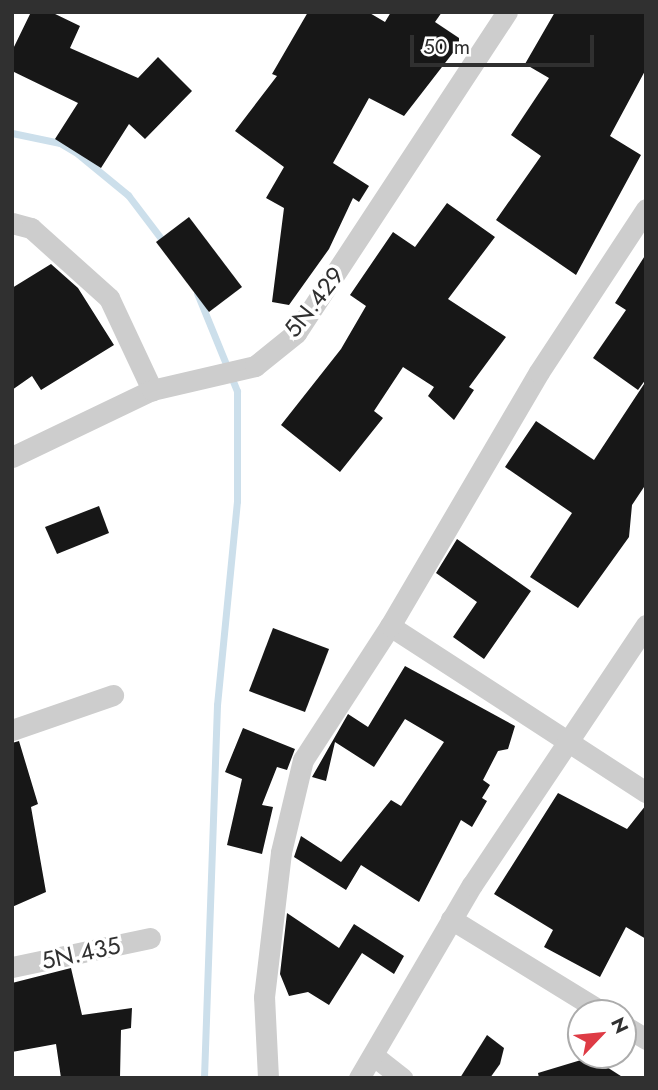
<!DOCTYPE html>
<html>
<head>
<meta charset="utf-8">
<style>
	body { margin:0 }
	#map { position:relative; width:658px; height:1090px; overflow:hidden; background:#fff; font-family:Jost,sans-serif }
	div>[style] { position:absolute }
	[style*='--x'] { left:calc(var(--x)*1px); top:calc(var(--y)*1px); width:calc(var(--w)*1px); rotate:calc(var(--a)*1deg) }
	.stream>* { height:7px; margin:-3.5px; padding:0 3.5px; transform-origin:3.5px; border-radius:3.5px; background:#ccdfeb }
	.building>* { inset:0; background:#171717 }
	.minor>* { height:21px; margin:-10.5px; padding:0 10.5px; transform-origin:10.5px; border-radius:10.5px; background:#cdcdcd }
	span { translate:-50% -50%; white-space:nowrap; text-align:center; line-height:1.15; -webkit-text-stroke:7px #fff; paint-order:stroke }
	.street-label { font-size:24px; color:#303030 }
	.frame { position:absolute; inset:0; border:14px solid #303030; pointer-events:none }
	.north { position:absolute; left:567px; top:999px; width:70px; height:70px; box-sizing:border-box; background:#fff; border:2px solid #acacac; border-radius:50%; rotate:64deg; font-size:19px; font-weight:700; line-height:28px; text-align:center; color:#303030 }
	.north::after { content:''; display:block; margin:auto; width:24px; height:32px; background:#de3b45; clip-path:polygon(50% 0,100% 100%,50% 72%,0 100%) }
	.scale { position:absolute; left:410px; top:35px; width:184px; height:32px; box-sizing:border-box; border:4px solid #303030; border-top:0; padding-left:9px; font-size:21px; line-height:24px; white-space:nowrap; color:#303030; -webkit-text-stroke:5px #fff; paint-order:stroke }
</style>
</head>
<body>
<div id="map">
	<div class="stream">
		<div style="--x:12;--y:133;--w:49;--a:11.8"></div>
		<div style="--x:60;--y:143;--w:21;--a:31"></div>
		<div style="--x:78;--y:154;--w:65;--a:39.4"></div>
		<div style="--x:128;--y:195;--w:63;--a:52.8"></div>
		<div style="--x:197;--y:293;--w:106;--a:67.8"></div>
		<div style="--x:237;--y:391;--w:110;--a:90"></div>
		<div style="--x:237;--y:501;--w:205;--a:95.6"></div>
		<div style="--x:217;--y:705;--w:373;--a:92"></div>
	</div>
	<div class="building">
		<div style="clip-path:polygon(31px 12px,51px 12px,80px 26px,70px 48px,138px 78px,158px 57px,192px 91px,145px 139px,129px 124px,101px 168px,55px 139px,78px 103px,12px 71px,12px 51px)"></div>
		<div style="clip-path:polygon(308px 12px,368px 12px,385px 22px,391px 12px,442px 12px,435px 22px,459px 38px,459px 45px,404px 116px,369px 98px,333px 163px,369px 186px,359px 202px,353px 198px,329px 249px,289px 305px,272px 302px,284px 208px,266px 198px,284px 167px,235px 131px,277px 76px,272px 74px)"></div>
		<div style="clip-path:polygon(555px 12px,646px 12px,646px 69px,610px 136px,641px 155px,576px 275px,496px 220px,541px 156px,511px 135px,549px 78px,525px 64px)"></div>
		<div style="clip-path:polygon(447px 203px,495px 237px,448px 299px,506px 337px,469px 387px,474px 390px,454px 420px,428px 396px,434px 387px,403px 367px,374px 411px,383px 418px,340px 472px,281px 425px,341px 349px,366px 306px,350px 295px,393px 232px,415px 247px)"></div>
		<div style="clip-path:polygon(189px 217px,242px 287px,209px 312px,156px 242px)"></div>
		<div style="clip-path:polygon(646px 254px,646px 379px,638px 390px,593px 358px,626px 310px,615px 303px)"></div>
		<div style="clip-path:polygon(51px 264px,78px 288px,114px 345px,41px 390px,32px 376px,12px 390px,12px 288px)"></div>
		<div style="clip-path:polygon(646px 381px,646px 484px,632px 505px,629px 537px,578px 608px,530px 577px,572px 513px,505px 467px,536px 421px,594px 460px)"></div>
		<div style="clip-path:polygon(99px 506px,109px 533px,57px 554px,45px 527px)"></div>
		<div style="clip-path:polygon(457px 539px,531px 591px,484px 659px,453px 637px,477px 602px,436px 573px)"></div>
		<div style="clip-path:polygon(273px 628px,329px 649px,305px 712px,249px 691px)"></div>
		<div style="clip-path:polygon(405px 666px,515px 726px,508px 749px,498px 751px,483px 780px,490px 785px,482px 798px,487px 801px,472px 827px,461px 820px,419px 902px,361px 865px,346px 890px,294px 857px,301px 836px,341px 862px,391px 800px,401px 806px,444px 742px,405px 719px,374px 767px,335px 742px,326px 781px,312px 777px,348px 714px,368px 727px)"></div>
		<div style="clip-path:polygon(243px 728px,295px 749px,287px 770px,277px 767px,262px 805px,273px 807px,262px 854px,227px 845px,242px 779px,225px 772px)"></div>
		<div style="clip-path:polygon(19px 741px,38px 804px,31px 807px,46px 892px,12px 907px,12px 743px)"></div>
		<div style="clip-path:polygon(558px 793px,627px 829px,646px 805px,646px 939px,626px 927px,600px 977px,544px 947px,553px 930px,494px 894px)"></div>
		<div style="clip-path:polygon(287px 913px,339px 948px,354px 924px,404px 956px,394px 974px,362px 953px,329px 1005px,308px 992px,289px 996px,280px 974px)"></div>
		<div style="clip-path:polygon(71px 968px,82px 1015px,132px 1008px,131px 1028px,121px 1030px,120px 1078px,61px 1078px,56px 1044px,12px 1052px,12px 983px)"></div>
		<div style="clip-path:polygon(487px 1035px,504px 1048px,500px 1064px,490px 1078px,460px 1078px)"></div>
		<div style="clip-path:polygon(591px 1057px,624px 1078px,539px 1078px,538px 1073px)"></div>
	</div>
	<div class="minor">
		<div style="--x:12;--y:223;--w:20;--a:15"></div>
		<div style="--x:31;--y:228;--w:105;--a:41.9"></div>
		<div style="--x:109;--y:298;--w:102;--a:64.9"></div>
		<div style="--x:12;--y:457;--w:155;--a:-25.6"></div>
		<div style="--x:152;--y:390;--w:106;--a:-13.1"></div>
		<div style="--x:255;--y:366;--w:53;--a:-38.8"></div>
		<div style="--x:296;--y:333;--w:384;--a:-56.7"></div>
		<div style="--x:390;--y:626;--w:305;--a:33"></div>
		<div style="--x:12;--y:730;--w:107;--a:-19.1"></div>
		<div style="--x:451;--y:919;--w:180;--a:31.6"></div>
		<div style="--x:12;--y:967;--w:141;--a:-11.9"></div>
		<div style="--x:623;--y:1025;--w:27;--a:31"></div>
		<div style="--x:374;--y:1056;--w:36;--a:38"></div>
		<div style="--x:268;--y:1078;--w:81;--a:-92.8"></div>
		<div style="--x:264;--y:997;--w:146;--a:-83.3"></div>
		<div style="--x:281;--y:852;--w:95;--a:-76.6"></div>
		<div style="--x:303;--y:760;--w:160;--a:-57"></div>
		<div style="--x:390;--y:626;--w:294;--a:-59.6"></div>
		<div style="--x:539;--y:372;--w:195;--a:-56.7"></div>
		<div style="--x:359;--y:1078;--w:224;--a:-59.7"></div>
		<div style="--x:472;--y:885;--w:313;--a:-56.2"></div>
	</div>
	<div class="street-label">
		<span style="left:314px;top:302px;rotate:-52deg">5N.429</span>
		<span style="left:81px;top:953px;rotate:-12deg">5N.435</span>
	</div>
	<div class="frame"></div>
	<div class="north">N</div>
	<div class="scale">50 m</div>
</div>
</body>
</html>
